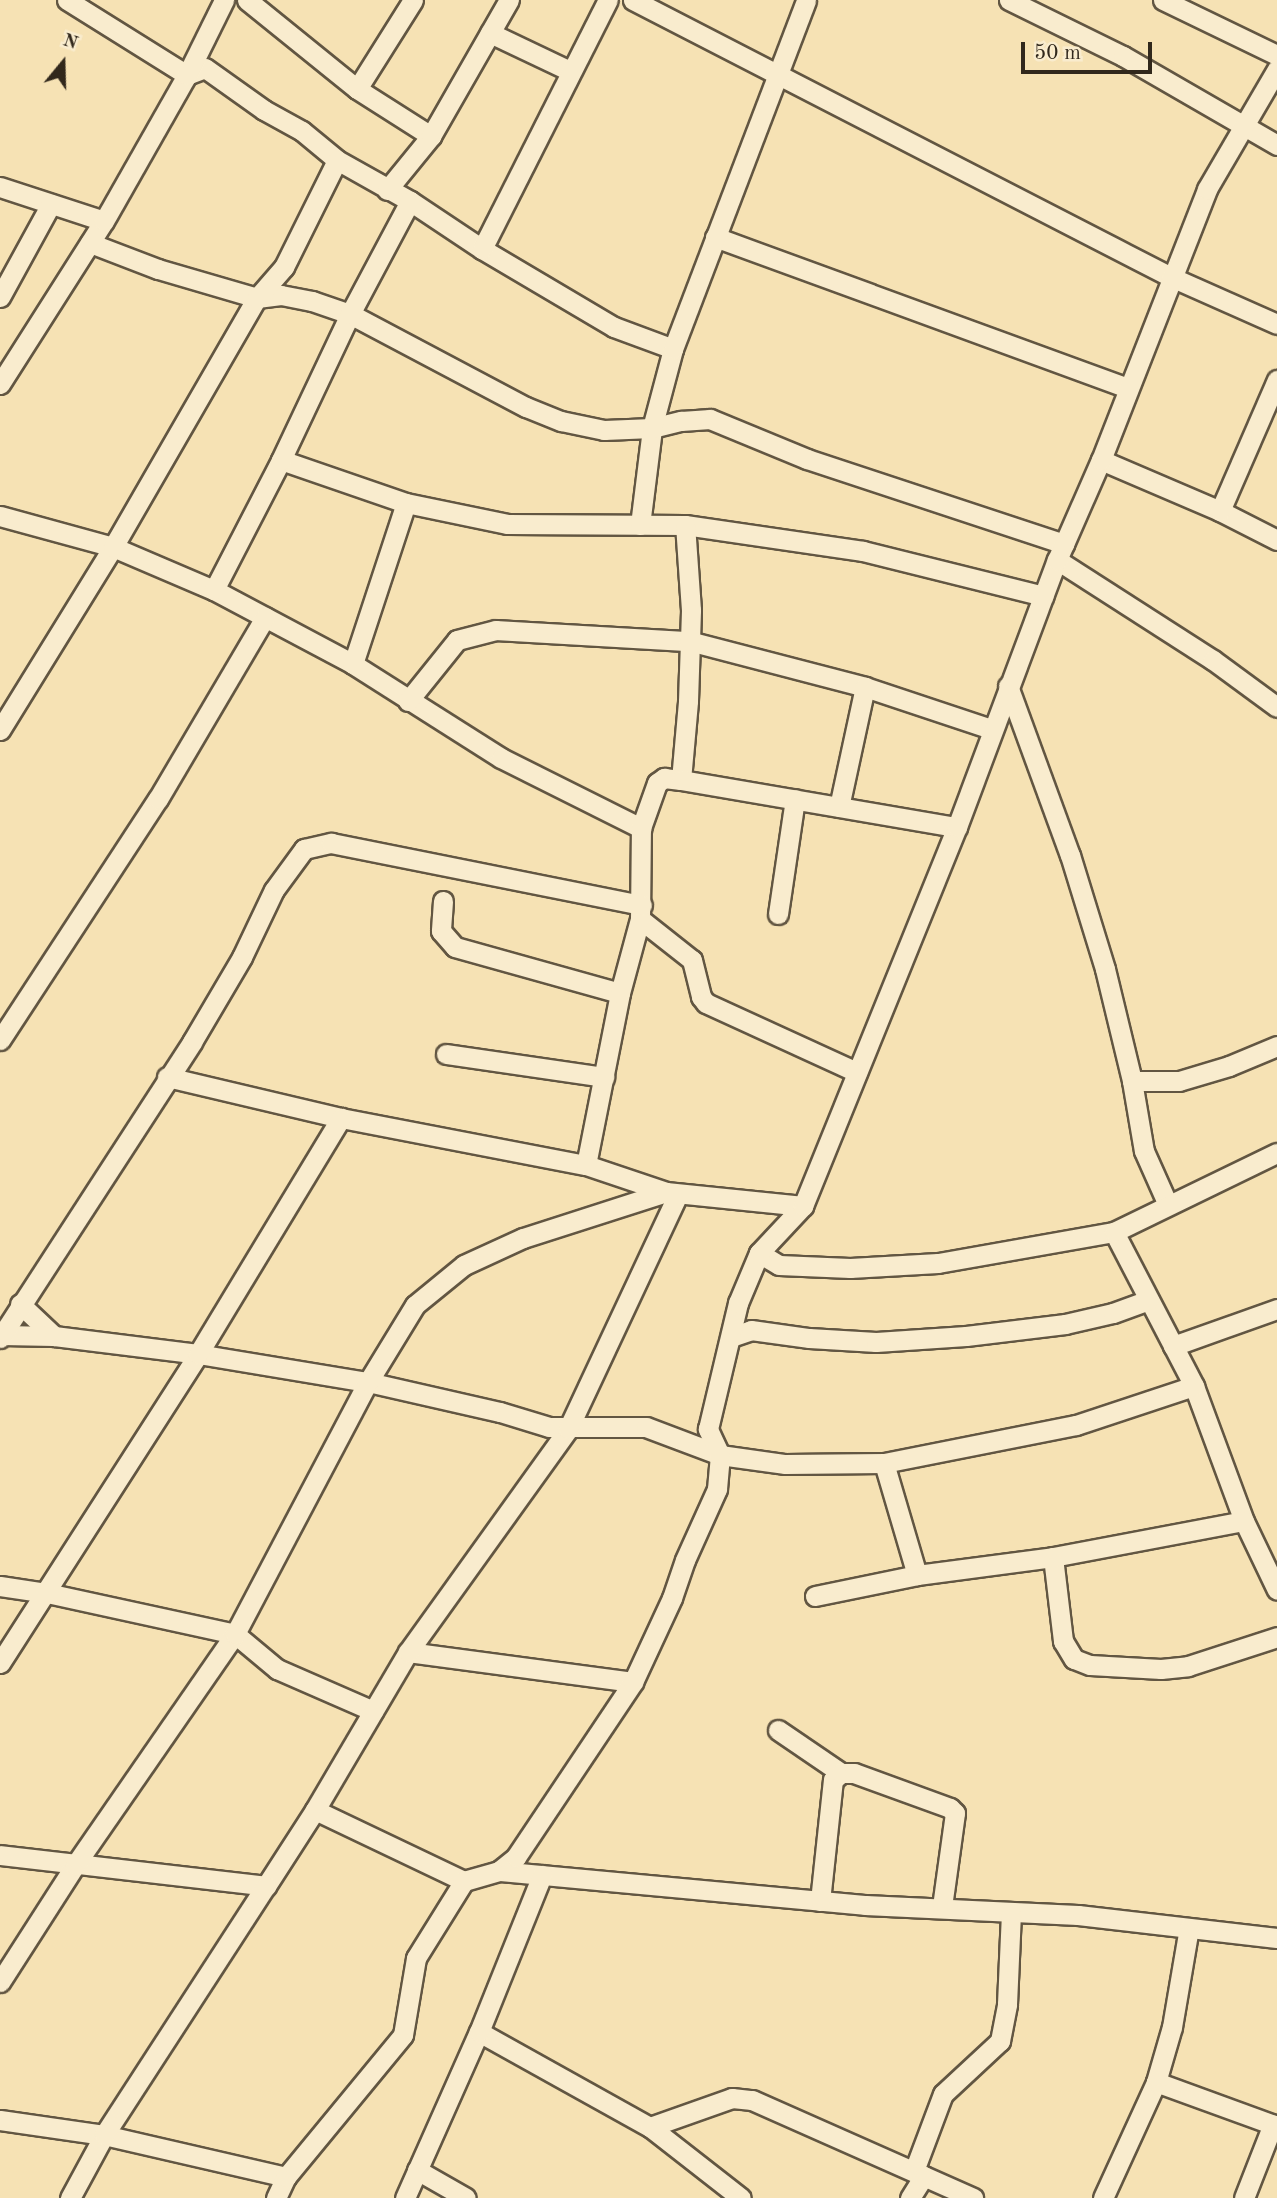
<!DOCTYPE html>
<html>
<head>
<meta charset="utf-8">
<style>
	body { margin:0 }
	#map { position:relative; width:1277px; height:2198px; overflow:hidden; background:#f6e2b4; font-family:"Old Standard TT",serif }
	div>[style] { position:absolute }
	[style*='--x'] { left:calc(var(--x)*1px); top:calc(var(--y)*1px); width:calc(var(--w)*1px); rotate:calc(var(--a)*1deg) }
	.roads { filter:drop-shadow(2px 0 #625642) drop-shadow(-2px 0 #625642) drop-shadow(0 2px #625642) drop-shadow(0 -2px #625642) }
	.minor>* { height:19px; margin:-9.5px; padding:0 9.5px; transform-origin:9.5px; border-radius:9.5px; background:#f9ecce }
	span { translate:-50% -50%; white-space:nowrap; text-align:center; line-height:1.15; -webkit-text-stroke:5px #f9ecce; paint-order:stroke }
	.north { position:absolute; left:28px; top:28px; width:70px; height:70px; -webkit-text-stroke:5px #f9ecce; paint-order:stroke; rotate:19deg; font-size:19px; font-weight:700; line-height:28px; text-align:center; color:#31281c }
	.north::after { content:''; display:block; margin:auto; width:24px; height:32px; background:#31281c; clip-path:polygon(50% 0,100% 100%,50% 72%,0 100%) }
	.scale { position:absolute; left:1021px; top:42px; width:131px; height:32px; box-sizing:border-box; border:4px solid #31281c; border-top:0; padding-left:9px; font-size:21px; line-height:24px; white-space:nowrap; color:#31281c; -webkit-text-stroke:5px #f9ecce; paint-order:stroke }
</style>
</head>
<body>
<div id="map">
	<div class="roads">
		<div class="minor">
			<div style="--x:67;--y:0;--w:142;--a:32"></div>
			<div style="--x:247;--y:0;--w:141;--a:39"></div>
			<div style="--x:357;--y:89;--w:88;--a:32.4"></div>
			<div style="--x:633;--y:0;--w:605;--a:27.24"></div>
			<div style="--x:1171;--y:277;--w:116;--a:23.9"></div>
			<div style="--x:1009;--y:0;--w:127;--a:26.2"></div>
			<div style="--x:1123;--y:56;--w:178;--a:30"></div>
			<div style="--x:1163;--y:0;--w:127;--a:25.8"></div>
			<div style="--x:490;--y:33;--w:89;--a:25.4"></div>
			<div style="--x:187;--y:75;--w:19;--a:-21"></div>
			<div style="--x:205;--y:68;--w:72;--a:35.4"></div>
			<div style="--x:264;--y:110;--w:43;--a:28.9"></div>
			<div style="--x:302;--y:131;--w:45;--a:39.6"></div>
			<div style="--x:337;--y:160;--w:84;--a:29.3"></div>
			<div style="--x:410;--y:201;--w:87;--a:33.7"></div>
			<div style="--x:482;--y:249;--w:153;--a:30.6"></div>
			<div style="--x:614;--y:327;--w:63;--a:20.4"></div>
			<div style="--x:357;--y:89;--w:105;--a:-57.8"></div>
			<div style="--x:0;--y:187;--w:109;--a:18.1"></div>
			<div style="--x:387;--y:190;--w:70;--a:-50.8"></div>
			<div style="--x:431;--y:136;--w:157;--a:-60.2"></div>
			<div style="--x:715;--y:237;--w:439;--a:20.1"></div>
			<div style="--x:90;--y:243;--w:73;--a:20.9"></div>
			<div style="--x:158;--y:269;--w:103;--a:16.3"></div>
			<div style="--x:257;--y:298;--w:24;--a:-7"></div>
			<div style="--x:281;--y:295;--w:32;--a:11"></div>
			<div style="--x:312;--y:301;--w:40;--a:18.9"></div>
			<div style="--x:350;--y:314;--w:199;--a:27.9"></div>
			<div style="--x:526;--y:407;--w:38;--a:22"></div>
			<div style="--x:561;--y:421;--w:44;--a:11.8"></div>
			<div style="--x:604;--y:430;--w:48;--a:-2.4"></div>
			<div style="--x:652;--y:428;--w:30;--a:-14"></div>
			<div style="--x:681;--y:421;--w:29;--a:-4"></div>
			<div style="--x:710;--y:419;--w:105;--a:22.4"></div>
			<div style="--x:807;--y:459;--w:271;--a:18.3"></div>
			<div style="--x:482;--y:249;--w:279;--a:-63.2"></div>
			<div style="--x:0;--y:297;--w:106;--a:-61.3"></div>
			<div style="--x:0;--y:384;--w:193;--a:-57.5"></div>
			<div style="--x:104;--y:221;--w:168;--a:-60.4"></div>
			<div style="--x:187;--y:75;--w:84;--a:-63.7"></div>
			<div style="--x:281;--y:460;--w:132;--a:19"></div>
			<div style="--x:406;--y:503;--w:103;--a:11.7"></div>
			<div style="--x:507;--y:524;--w:178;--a:0.3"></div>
			<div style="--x:685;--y:525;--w:180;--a:8.3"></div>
			<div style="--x:863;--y:551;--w:186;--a:14"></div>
			<div style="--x:1101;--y:460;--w:129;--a:23.2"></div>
			<div style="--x:1220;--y:511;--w:64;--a:27"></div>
			<div style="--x:1220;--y:511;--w:143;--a:-66.5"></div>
			<div style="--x:0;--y:516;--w:117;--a:15.3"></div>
			<div style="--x:113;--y:547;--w:110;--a:23.1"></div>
			<div style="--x:214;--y:590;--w:157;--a:28"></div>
			<div style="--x:353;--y:664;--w:175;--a:32.4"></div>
			<div style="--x:501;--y:758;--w:157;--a:26.6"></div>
			<div style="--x:640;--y:525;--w:98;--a:-82.9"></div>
			<div style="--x:652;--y:428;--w:82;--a:-75.1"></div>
			<div style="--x:673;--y:349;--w:373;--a:-69.1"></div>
			<div style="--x:1057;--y:560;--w:185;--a:32.7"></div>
			<div style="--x:1213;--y:660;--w:79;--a:36.3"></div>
			<div style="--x:214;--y:590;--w:146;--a:-62.7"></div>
			<div style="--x:281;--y:460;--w:161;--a:-64.7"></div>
			<div style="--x:350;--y:314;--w:128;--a:-62"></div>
			<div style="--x:353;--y:664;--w:169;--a:-71.8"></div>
			<div style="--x:1008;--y:686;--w:180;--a:69.9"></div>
			<div style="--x:1070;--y:855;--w:119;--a:72.9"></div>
			<div style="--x:1105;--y:969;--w:115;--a:76.4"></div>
			<div style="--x:1132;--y:1081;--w:71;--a:80.3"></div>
			<div style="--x:1144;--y:1151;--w:59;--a:66"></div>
			<div style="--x:408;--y:701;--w:78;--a:-51.2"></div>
			<div style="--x:457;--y:640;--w:40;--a:-14.4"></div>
			<div style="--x:496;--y:630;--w:193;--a:3.3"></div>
			<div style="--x:689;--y:641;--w:182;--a:14.6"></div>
			<div style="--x:865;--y:687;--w:133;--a:18.4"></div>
			<div style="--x:0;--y:730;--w:215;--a:-58.3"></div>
			<div style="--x:113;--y:547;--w:288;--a:-60"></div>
			<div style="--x:257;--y:298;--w:41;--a:-48.9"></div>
			<div style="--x:284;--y:267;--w:119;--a:-63.6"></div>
			<div style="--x:681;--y:780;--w:79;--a:-84.9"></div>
			<div style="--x:688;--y:701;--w:91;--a:-88.1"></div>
			<div style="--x:691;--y:610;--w:85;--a:-94"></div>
			<div style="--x:839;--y:807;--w:123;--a:-77.8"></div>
			<div style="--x:443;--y:901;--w:30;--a:94"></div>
			<div style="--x:441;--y:931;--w:21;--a:49"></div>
			<div style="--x:455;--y:947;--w:171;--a:15.6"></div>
			<div style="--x:778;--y:914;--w:116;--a:-81.6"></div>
			<div style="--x:640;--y:919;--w:66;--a:38.3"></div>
			<div style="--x:692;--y:960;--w:38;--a:76"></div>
			<div style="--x:701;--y:997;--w:8;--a:50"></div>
			<div style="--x:706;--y:1003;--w:166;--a:24.6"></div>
			<div style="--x:0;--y:1040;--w:288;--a:-56.8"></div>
			<div style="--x:158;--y:799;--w:211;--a:-59.5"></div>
			<div style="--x:446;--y:1054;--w:160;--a:8.3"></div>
			<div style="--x:167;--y:1077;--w:179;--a:13.3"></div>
			<div style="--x:341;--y:1118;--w:249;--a:10.9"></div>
			<div style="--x:586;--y:1165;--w:84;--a:18.6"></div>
			<div style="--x:1132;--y:1081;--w:47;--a:0"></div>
			<div style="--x:1179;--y:1081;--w:52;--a:-16.7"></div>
			<div style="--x:1229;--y:1066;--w:52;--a:-22.6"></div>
			<div style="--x:586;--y:1165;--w:175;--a:-78.8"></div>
			<div style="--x:620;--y:993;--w:77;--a:-74.9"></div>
			<div style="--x:640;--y:919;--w:91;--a:-89.4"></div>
			<div style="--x:641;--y:828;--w:48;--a:-70.4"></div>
			<div style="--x:657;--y:783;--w:9;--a:-36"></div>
			<div style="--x:664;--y:778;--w:17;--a:7"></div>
			<div style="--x:681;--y:780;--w:280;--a:9.7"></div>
			<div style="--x:1114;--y:1232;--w:174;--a:62.5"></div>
			<div style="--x:1194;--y:1386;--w:144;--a:69.7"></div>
			<div style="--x:1244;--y:1521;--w:76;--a:64.4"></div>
			<div style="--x:759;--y:1253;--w:23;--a:31"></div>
			<div style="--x:779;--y:1265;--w:71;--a:2.4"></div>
			<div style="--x:850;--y:1268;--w:88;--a:-3.3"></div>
			<div style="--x:938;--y:1263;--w:179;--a:-10"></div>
			<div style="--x:1114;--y:1232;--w:181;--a:-25.9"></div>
			<div style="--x:20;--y:1304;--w:47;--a:43.3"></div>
			<div style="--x:2;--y:1335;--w:52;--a:1.1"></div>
			<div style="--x:54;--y:1336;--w:145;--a:7.1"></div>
			<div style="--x:198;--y:1354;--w:172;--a:9.4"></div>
			<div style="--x:368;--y:1382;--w:135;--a:12.8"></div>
			<div style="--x:500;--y:1412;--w:51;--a:17"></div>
			<div style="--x:549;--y:1427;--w:97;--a:0"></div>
			<div style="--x:646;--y:1427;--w:79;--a:20.7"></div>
			<div style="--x:720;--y:1455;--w:66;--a:7.9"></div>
			<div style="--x:785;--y:1464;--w:99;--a:-0.6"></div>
			<div style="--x:884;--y:1463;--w:196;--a:-11.2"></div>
			<div style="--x:1076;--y:1425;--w:124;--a:-18.3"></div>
			<div style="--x:731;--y:1337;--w:21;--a:-19"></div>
			<div style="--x:751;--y:1330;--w:59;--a:7.9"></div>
			<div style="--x:809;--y:1338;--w:67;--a:3.4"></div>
			<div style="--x:876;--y:1342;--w:90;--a:-3.8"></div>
			<div style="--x:966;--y:1336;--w:100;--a:-6.9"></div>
			<div style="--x:1065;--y:1324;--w:49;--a:-12.9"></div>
			<div style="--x:1113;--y:1313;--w:38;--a:-20"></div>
			<div style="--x:0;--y:1338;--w:353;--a:-57"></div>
			<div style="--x:192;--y:1042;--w:99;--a:-59.5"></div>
			<div style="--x:242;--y:957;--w:74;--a:-64.5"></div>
			<div style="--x:274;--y:890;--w:51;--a:-53.8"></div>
			<div style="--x:304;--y:849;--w:28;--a:-13"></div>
			<div style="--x:331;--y:843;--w:317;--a:11.3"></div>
			<div style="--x:1173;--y:1346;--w:110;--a:-19.6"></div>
			<div style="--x:884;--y:1463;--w:117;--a:73.6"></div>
			<div style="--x:1053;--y:1557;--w:85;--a:83.2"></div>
			<div style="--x:1063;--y:1641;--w:21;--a:59"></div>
			<div style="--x:1074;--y:1659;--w:17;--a:21"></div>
			<div style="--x:1090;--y:1665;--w:71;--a:3.2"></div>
			<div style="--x:1161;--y:1669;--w:27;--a:-6"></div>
			<div style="--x:1188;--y:1666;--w:94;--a:-18"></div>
			<div style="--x:0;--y:1586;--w:48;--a:8.5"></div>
			<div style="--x:47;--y:1593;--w:192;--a:12.3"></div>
			<div style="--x:235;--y:1634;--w:55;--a:39.8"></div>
			<div style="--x:277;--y:1669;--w:105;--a:23.6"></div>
			<div style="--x:815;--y:1596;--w:104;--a:-11.6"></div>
			<div style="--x:917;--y:1575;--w:137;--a:-7.5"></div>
			<div style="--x:1053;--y:1557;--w:194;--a:-10.7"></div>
			<div style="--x:408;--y:1652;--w:227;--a:7.6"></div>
			<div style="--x:0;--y:1663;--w:367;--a:-57.3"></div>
			<div style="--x:198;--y:1354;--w:276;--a:-58.8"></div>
			<div style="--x:778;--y:1730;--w:76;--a:34.3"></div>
			<div style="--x:315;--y:1810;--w:183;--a:-59.5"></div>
			<div style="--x:408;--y:1652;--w:274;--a:-54.3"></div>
			<div style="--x:568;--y:1429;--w:259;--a:-64.9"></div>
			<div style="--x:0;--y:1855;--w:268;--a:6.6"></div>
			<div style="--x:266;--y:1886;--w:90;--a:-57.2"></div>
			<div style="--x:315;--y:1810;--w:165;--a:25.5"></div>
			<div style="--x:499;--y:1871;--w:368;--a:5.3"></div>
			<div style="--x:865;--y:1905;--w:213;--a:2.7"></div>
			<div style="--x:1078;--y:1915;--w:200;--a:6.6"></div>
			<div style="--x:820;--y:1901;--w:122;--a:-83.9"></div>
			<div style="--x:833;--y:1780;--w:11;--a:-41"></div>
			<div style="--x:841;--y:1773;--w:13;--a:0"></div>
			<div style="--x:854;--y:1773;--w:102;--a:20"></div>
			<div style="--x:950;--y:1808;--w:7;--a:45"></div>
			<div style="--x:955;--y:1813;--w:95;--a:97.9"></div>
			<div style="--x:0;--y:1982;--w:139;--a:-57.3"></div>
			<div style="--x:75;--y:1865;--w:281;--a:-55.3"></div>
			<div style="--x:235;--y:1634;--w:285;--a:-62.2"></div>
			<div style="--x:368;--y:1382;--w:90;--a:-58.6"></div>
			<div style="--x:415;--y:1305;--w:63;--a:-39.2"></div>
			<div style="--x:464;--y:1265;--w:65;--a:-24.6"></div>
			<div style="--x:523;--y:1238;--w:150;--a:-17.8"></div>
			<div style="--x:666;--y:1192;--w:138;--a:5.8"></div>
			<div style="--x:479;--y:2032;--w:196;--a:29.1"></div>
			<div style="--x:650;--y:2127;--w:115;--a:38"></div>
			<div style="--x:1156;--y:2082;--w:129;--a:20"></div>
			<div style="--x:0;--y:2120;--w:105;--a:8.2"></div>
			<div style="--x:104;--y:2135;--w:187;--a:13"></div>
			<div style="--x:650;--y:2127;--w:87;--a:-19.5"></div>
			<div style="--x:732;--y:2098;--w:20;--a:6"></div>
			<div style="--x:752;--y:2100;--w:242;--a:23.9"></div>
			<div style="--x:417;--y:2170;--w:56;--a:29.7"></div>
			<div style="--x:914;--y:2171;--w:82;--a:-69.4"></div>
			<div style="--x:943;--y:2094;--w:78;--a:-42.9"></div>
			<div style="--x:1000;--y:2041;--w:38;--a:-79"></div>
			<div style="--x:1007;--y:2004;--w:92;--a:-87.5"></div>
			<div style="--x:70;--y:2198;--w:72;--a:-61.6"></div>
			<div style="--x:104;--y:2135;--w:297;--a:-57"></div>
			<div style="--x:276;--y:2198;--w:23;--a:-65"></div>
			<div style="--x:286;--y:2177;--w:184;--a:-50.5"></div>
			<div style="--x:403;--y:2035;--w:78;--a:-80.4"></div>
			<div style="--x:416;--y:1958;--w:91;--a:-58.1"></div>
			<div style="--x:464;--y:1881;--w:36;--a:-16"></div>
			<div style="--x:499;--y:1871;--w:22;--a:-39"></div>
			<div style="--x:516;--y:1857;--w:211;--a:-56.2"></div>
			<div style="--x:633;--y:1682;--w:93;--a:-65.1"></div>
			<div style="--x:672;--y:1598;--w:40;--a:-71.1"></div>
			<div style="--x:685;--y:1560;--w:78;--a:-65.7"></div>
			<div style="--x:717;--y:1489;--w:34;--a:-85"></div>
			<div style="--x:720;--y:1455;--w:29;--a:-115"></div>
			<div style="--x:708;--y:1429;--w:130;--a:-76.6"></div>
			<div style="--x:738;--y:1303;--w:54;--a:-67.2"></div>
			<div style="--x:759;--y:1253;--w:64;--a:-46.9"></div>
			<div style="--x:803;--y:1206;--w:409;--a:-67.9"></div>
			<div style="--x:957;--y:827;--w:285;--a:-69.5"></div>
			<div style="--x:1057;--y:560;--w:109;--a:-66.3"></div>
			<div style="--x:1101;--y:460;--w:291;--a:-68.6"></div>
			<div style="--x:1207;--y:189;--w:139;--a:-59.7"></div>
			<div style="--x:405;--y:2198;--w:182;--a:-66"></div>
			<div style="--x:479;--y:2032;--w:169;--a:-68.1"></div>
			<div style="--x:910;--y:2198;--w:26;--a:-58"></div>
			<div style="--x:1103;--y:2198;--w:128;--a:-65.4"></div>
			<div style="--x:1156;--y:2082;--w:57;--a:-73.8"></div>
			<div style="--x:1172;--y:2027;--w:100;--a:-80.3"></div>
			<div style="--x:1244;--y:2198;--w:79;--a:-68.6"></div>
		</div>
	</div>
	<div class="north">N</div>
	<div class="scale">50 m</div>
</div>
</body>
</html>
